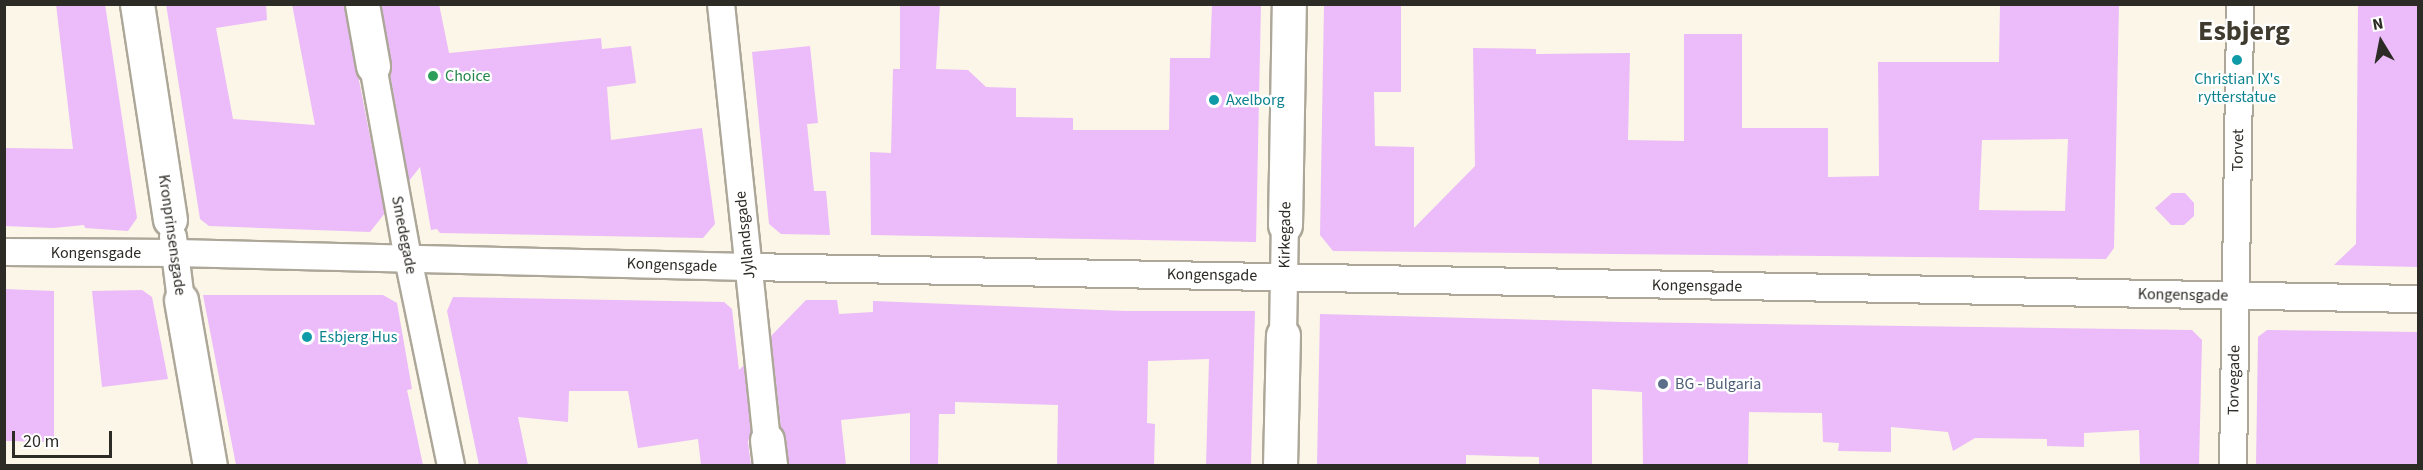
<!DOCTYPE html>
<html>
<head>
<meta charset="utf-8">
<style>
	body { margin:0 }
	#map { position:relative; width:2423px; height:470px; overflow:hidden; background:#fbf6e7; font-family:"Source Sans 3",sans-serif }
	div>[style] { position:absolute }
	[style*='--x'] { left:calc(var(--x)*1px); top:calc(var(--y)*1px); width:calc(var(--w)*1px); rotate:calc(var(--a)*1deg) }
	.building>* { inset:0; background:#ebbcf9 }
	.roads { filter:drop-shadow(2px 0 #aca799) drop-shadow(-2px 0 #aca799) drop-shadow(0 2px #aca799) drop-shadow(0 -2px #aca799) }
	.pedestrian>* { height:26px; margin:-13px; padding:0 13px; transform-origin:13px; border-radius:13px; background:#fff }
	.minor>* { height:33px; margin:-16.5px; padding:0 16.5px; transform-origin:16.5px; border-radius:16.5px; background:#fff }
	.dots>* { width:16px; height:16px; translate:-50% -50%; box-sizing:border-box; border:3px solid #fff; border-radius:50% }
	span { translate:-50% -50%; white-space:nowrap; text-align:center; line-height:1.15; -webkit-text-stroke:4.5px #fff; paint-order:stroke }
	.leisure-label { font-size:16px; color:#27864d }
	.left { translate:0 -50%; text-align:left }
	.culture-label { font-size:16px; color:#0d838f }
	.street-label { font-size:16px; color:#2d2b26 }
	.service-label { font-size:16px; color:#4e5e75 }
	.town-label { font-size:28px; color:#403b2f; font-weight:700 }
	.frame { position:absolute; inset:0; border:6px solid #2d2b26; pointer-events:none }
	.north { position:absolute; left:2351px; top:12px; width:60px; height:60px; -webkit-text-stroke:4px #fff; paint-order:stroke; rotate:350deg; font-size:16px; font-weight:700; line-height:24px; text-align:center; color:#2d2b26 }
	.north::after { content:''; display:block; margin:auto; width:21px; height:27px; background:#2d2b26; clip-path:polygon(50% 0,100% 100%,50% 72%,0 100%) }
	.scale { position:absolute; left:12px; top:431px; width:100px; height:27px; box-sizing:border-box; border:3px solid #2d2b26; border-top:0; padding-left:8px; font-size:18px; line-height:21px; white-space:nowrap; color:#2d2b26; -webkit-text-stroke:4px #fff; paint-order:stroke }
</style>
</head>
<body>
<div id="map">
	<div class="building">
		<div style="clip-path:polygon(56px 4px,105px 4px,137px 218px,128px 231px,85px 228px,84px 225px,54px 228px,4px 226px,4px 148px,73px 149px)"></div>
		<div style="clip-path:polygon(166px 4px,266px 4px,267px 20px,216px 28px,233px 119px,315px 125px,292px 4px,344px 4px,385px 213px,370px 232px,209px 226px,200px 219px)"></div>
		<div style="clip-path:polygon(381px 4px,439px 4px,449px 53px,601px 38px,602px 49px,631px 46px,636px 83px,607px 87px,611px 140px,702px 128px,715px 224px,703px 238px,440px 233px,437px 229px,431px 230px,420px 167px,409px 181px,390px 74px,391px 63px)"></div>
		<div style="clip-path:polygon(900px 4px,940px 4px,936px 69px,968px 70px,986px 87px,1016px 88px,1016px 117px,1073px 118px,1073px 130px,1169px 130px,1170px 58px,1210px 58px,1212px 4px,1261px 4px,1256px 242px,871px 235px,870px 152px,891px 153px,893px 69px,900px 69px)"></div>
		<div style="clip-path:polygon(evenodd,1324px 4px,1401px 4px,1401px 92px,1374px 92px,1375px 146px,1414px 147px,1414px 228px,1475px 166px,1473px 48px,1536px 49px,1536px 54px,1630px 53px,1628px 140px,1684px 141px,1684px 34px,1742px 34px,1742px 128px,1828px 128px,1828px 177px,1879px 176px,1878px 62px,1999px 62px,2000px 4px,2119px 4px,2114px 248px,2106px 259px,1333px 251px,1320px 235px,1324px 4px,2068px 139px,2065px 211px,1979px 210px,1982px 140px,2068px 139px)"></div>
		<div style="clip-path:polygon(2358px 4px,2418px 4px,2418px 267px,2334px 265px,2356px 244px)"></div>
		<div style="clip-path:polygon(810px 46px,818px 123px,807px 124px,814px 191px,826px 191px,830px 235px,781px 234px,769px 224px,752px 52px)"></div>
		<div style="clip-path:polygon(2172px 193px,2185px 193px,2194px 203px,2194px 216px,2184px 225px,2171px 225px,2155px 208px)"></div>
		<div style="clip-path:polygon(4px 289px,54px 291px,54px 442px,4px 441px)"></div>
		<div style="clip-path:polygon(142px 290px,152px 297px,168px 379px,102px 387px,92px 291px)"></div>
		<div style="clip-path:polygon(203px 295px,383px 295px,397px 303px,412px 389px,407px 390px,423px 465px,236px 465px)"></div>
		<div style="clip-path:polygon(453px 297px,724px 302px,732px 309px,739px 370px,744px 365px,751px 431px,748px 442px,751px 465px,701px 465px,698px 439px,638px 448px,628px 391px,569px 391px,568px 422px,518px 417px,528px 465px,479px 465px,447px 311px)"></div>
		<div style="clip-path:polygon(806px 300px,837px 300px,839px 314px,873px 312px,873px 301px,1125px 311px,1255px 311px,1251px 465px,1206px 465px,1209px 359px,1148px 361px,1147px 423px,1155px 424px,1154px 465px,1057px 465px,1058px 405px,955px 402px,955px 414px,939px 414px,938px 465px,910px 465px,910px 413px,841px 420px,846px 465px,788px 465px,786px 438px,781px 428px,771px 336px)"></div>
		<div style="clip-path:polygon(1320px 314px,1622px 322px,2192px 330px,2202px 340px,2199px 465px,2140px 465px,2139px 430px,2084px 433px,2084px 447px,2047px 446px,2047px 439px,1975px 438px,1953px 451px,1948px 432px,1891px 427px,1891px 452px,1838px 451px,1839px 443px,1823px 442px,1822px 413px,1749px 412px,1748px 465px,1643px 465px,1642px 392px,1592px 389px,1592px 465px,1539px 465px,1539px 457px,1466px 455px,1466px 465px,1317px 465px)"></div>
		<div style="clip-path:polygon(2267px 330px,2418px 332px,2418px 465px,2256px 465px,2258px 337px)"></div>
	</div>
	<div class="roads">
		<div class="pedestrian">
			<div style="--x:721;--y:4;--w:438;--a:84"></div>
			<div style="--x:373;--y:66;--w:195;--a:79.7"></div>
			<div style="--x:408;--y:258;--w:212;--a:78.3"></div>
			<div style="--x:173;--y:237;--w:64;--a:82.8"></div>
			<div style="--x:4;--y:252;--w:172;--a:0.3"></div>
			<div style="--x:176;--y:253;--w:572;--a:1.4"></div>
			<div style="--x:748;--y:267;--w:1670;--a:1.1"></div>
			<div style="--x:1283;--y:335;--w:110;--a:-89"></div>
			<div style="--x:2233;--y:466;--w:462;--a:-89.1"></div>
		</div>
		<div class="minor">
			<div style="--x:137;--y:4;--w:218;--a:81.3"></div>
			<div style="--x:362;--y:4;--w:63;--a:79.9"></div>
			<div style="--x:1285;--y:225;--w:221;--a:-89"></div>
			<div style="--x:181;--y:300;--w:169;--a:80.1"></div>
			<div style="--x:767;--y:440;--w:26;--a:83"></div>
			<div style="--x:1280;--y:466;--w:131;--a:-88.7"></div>
		</div>
	</div>
	<div class="dots">
		<div style="left:2237px;top:60px;background:#0f9aa8"></div>
		<div style="left:433px;top:76px;background:#2e9e5b"></div>
		<div style="left:1214px;top:100px;background:#0f9aa8"></div>
		<div style="left:307px;top:337px;background:#0f9aa8"></div>
		<div style="left:1663px;top:384px;background:#5c6f8a"></div>
	</div>
	<div class="leisure-label">
		<span class="left" style="left:445px;top:76px">Choice</span>
	</div>
	<div class="culture-label">
		<span style="left:2237px;top:88px">Christian IX's<br>rytterstatue</span>
		<span class="left" style="left:1226px;top:100px">Axelborg</span>
		<span class="left" style="left:319px;top:337px">Esbjerg Hus</span>
	</div>
	<div class="street-label">
		<span style="left:2238px;top:150px;rotate:-89deg">Torvet</span>
		<span style="left:172px;top:235px;rotate:82deg">Kronprinsensgade</span>
		<span style="left:404px;top:235px;rotate:79deg">Smedegade</span>
		<span style="left:745px;top:235px;rotate:-96deg">Jyllandsgade</span>
		<span style="left:1285px;top:235px;rotate:-89deg">Kirkegade</span>
		<span style="left:96px;top:253px">Kongensgade</span>
		<span style="left:672px;top:265px;rotate:2deg">Kongensgade</span>
		<span style="left:1212px;top:275px;rotate:1deg">Kongensgade</span>
		<span style="left:1697px;top:286px;rotate:1deg">Kongensgade</span>
		<span style="left:2183px;top:295px;rotate:1deg">Kongensgade</span>
		<span style="left:2234px;top:380px;rotate:-89deg">Torvegade</span>
	</div>
	<div class="service-label">
		<span class="left" style="left:1675px;top:384px">BG - Bulgaria</span>
	</div>
	<div class="town-label">
		<span style="left:2244px;top:31px">Esbjerg</span>
	</div>
	<div class="frame"></div>
	<div class="north">N</div>
	<div class="scale">20 m</div>
</div>
</body>
</html>
